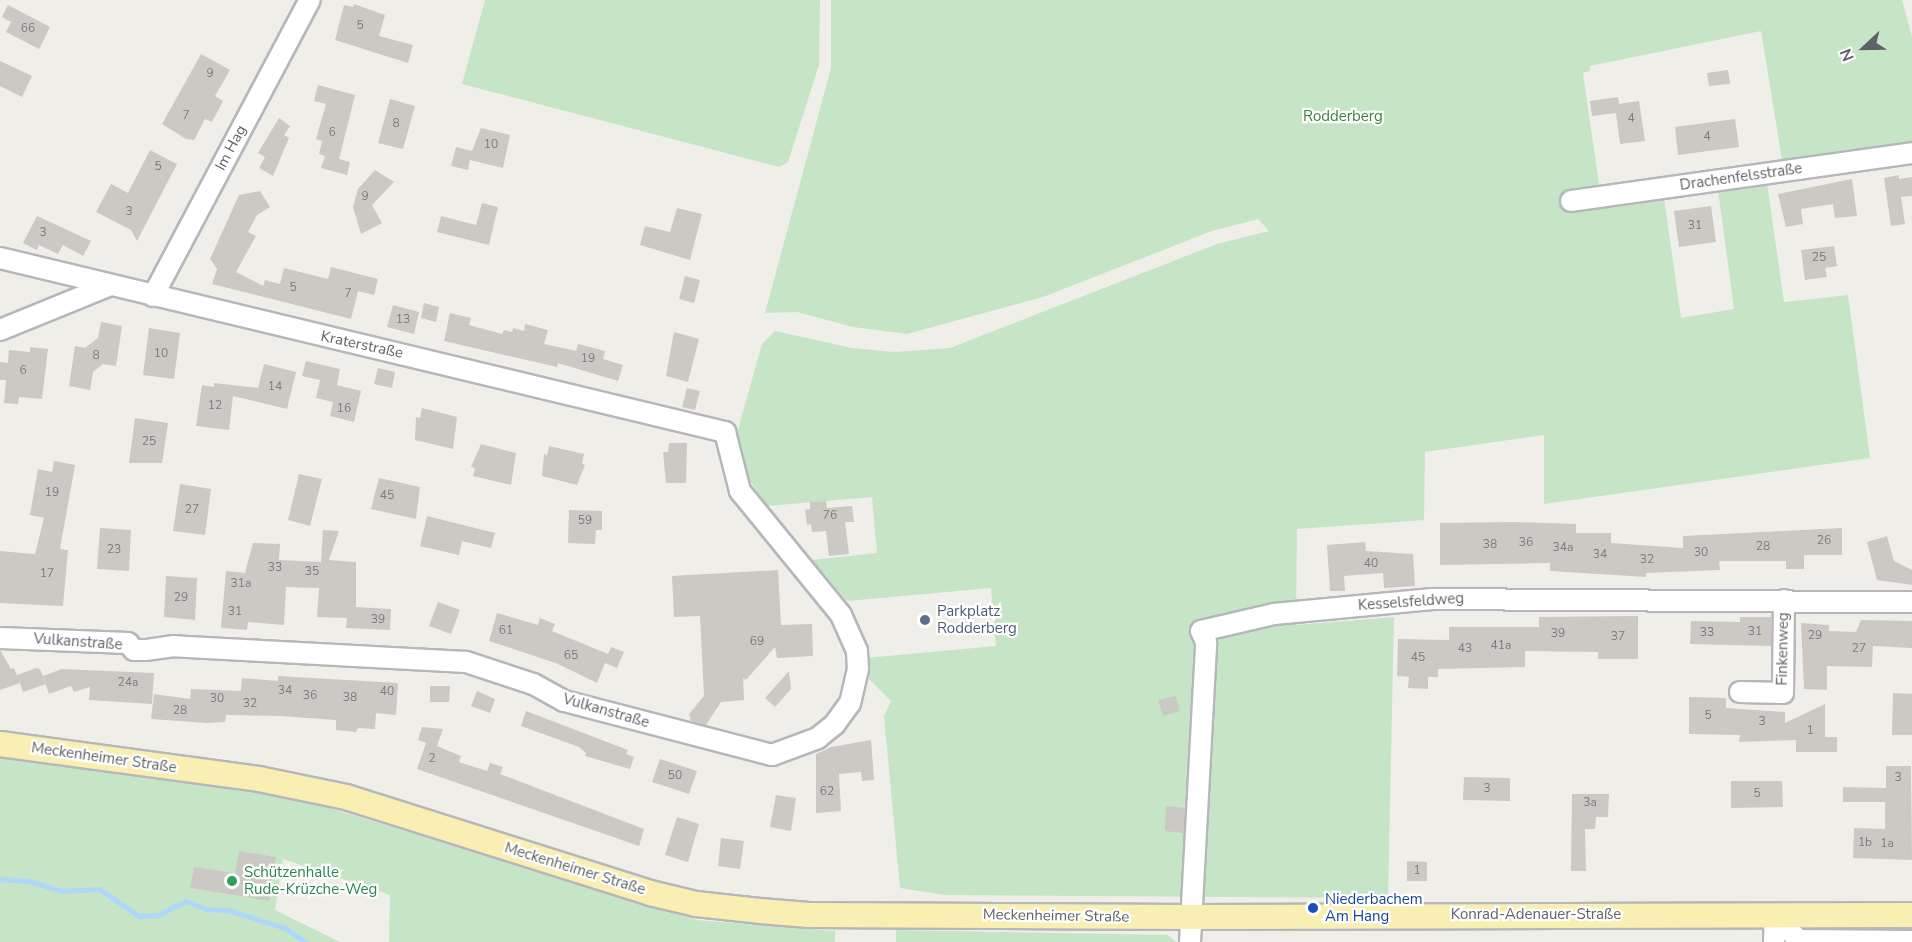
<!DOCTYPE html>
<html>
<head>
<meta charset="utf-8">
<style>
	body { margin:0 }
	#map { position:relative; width:1912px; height:942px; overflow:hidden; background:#f0eee8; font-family:"Nunito Sans",sans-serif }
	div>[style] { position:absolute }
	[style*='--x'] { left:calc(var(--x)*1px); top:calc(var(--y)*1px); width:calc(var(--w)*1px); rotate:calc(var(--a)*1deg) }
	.green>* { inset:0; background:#c6e5c7 }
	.stream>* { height:5px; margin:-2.5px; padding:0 2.5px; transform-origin:2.5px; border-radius:2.5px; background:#aed8f9 }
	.building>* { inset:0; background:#ccc9c4 }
	.roads { filter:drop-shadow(2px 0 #b5b7bb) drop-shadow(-2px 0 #b5b7bb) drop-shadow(0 2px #b5b7bb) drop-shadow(0 -2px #b5b7bb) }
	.minor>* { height:20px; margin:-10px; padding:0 10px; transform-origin:10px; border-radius:10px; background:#fff }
	.major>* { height:24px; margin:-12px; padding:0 12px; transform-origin:12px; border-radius:12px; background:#faefb3 }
	.dots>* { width:16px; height:16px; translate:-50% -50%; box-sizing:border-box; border:3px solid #fff; border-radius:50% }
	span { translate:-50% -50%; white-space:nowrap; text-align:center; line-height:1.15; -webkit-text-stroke:4.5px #fff; paint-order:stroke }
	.number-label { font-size:12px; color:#7a7c7e }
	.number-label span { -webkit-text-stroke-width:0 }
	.park-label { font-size:15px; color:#3b813f }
	.street-label { font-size:15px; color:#5f6267 }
	.service-label { font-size:15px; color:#4e5e75 }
	.left { translate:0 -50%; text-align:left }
	.leisure-label { font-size:15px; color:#27864d }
	.transit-label { font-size:15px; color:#164399 }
	.north { position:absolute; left:1834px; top:18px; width:60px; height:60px; -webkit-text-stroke:4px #fff; paint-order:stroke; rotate:248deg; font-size:16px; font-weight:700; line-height:24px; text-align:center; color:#5f6267 }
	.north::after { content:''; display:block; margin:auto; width:21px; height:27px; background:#5f6267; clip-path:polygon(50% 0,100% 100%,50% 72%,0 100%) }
</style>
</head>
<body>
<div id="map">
	<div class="green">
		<div style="clip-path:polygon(485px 0,820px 0,819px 65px,788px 162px,779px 167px,462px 84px)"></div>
		<div style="clip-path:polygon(831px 0,1902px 0,1912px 37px,1912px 148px,1783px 166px,1761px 31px,1590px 66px,1590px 71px,1583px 73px,1602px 205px,1664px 198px,1681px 318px,1734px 309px,1718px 190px,1767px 183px,1784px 302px,1848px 295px,1870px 458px,1544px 504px,1544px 435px,1425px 452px,1424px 520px,1297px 529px,1296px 625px,1394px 617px,1388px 898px,945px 895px,900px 888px,884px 716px,891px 701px,866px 676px,865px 658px,996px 646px,991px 588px,847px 601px,812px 560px,877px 553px,872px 497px,767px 506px,744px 472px,737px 433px,762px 344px,775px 331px,852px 348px,894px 352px,950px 348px,1217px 244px,1269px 231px,1258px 219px,1212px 231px,1043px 297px,907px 334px,853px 327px,797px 312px,765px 313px,831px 68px)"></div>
		<div style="clip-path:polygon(0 757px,300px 799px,697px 920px,835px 931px,835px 942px,389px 942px,390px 895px,283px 859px,275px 910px,340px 942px,0 942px)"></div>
		<div style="clip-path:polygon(896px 930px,1168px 935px,1176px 942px,896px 942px)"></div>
	</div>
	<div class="stream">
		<div style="--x:0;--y:879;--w:28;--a:4"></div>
		<div style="--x:28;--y:881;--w:35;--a:16"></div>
		<div style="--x:62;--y:891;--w:37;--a:-3"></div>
		<div style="--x:99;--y:889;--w:48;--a:34"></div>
		<div style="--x:139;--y:916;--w:19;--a:-3"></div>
		<div style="--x:158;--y:915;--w:31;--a:-27"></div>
		<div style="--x:186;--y:901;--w:22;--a:22"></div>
		<div style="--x:206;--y:909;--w:22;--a:3"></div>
		<div style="--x:228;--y:910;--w:60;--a:17.5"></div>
		<div style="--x:285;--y:928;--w:25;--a:34"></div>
	</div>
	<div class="building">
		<div style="clip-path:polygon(354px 4px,385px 15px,379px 36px,413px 45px,408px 63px,335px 40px,344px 5px,353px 7px)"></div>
		<div style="clip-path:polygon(8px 5px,50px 27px,39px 49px,6px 32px,11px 22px,2px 17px)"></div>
		<div style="clip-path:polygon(201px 54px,230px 70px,215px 96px,223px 101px,212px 122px,205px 119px,194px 140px,186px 139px,162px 124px)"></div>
		<div style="clip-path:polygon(0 61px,32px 76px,22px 97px,0 86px)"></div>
		<div style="clip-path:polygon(1728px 70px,1730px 84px,1709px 86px,1707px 73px)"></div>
		<div style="clip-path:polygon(318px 85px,355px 95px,339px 159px,350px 162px,347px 175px,321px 168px,325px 156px,319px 154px,322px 141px,316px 139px,326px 104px,314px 101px)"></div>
		<div style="clip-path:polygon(1618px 97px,1619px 104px,1639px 101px,1645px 141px,1620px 144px,1616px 113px,1592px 116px,1590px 101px)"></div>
		<div style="clip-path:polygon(390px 99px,415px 106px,403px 149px,378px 143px)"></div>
		<div style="clip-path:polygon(279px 118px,290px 126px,284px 135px,289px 138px,273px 176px,259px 168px,265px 157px,258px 153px)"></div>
		<div style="clip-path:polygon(1735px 119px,1739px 147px,1678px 155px,1675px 127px)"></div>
		<div style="clip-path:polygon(481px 128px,510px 135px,503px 168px,470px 160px,468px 170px,451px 166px,456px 147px,472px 151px)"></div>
		<div style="clip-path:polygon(150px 150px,177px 164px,137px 241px,131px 230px,96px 212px,111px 184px,128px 193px)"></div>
		<div style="clip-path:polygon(375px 170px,394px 182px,372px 205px,382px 223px,361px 234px,353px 207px,358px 189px)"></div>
		<div style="clip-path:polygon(1899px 175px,1899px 179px,1912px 177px,1912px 196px,1901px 197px,1905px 224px,1891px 226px,1884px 178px)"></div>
		<div style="clip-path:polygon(1852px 179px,1857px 216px,1835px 218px,1833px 204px,1801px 209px,1803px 224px,1786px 227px,1778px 194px)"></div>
		<div style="clip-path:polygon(260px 191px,270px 207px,257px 215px,248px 232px,256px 236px,236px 272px,263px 286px,265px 280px,280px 284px,284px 268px,328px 279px,331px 267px,378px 279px,374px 295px,358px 291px,351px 319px,212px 284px,217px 269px,210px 259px,239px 195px)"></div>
		<div style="clip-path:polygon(482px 203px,498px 207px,489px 245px,437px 232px,441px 216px,476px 225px)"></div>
		<div style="clip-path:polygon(1711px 206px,1716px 242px,1679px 247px,1674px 211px)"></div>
		<div style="clip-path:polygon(677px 208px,702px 214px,690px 260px,640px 245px,645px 226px,670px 232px)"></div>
		<div style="clip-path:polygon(37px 216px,91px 241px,83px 256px,63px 245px,58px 254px,39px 245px,37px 250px,23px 243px)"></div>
		<div style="clip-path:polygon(1834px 246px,1837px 266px,1825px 268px,1827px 277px,1805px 280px,1801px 250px)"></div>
		<div style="clip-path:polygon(685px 276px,700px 280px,694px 303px,679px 299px)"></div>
		<div style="clip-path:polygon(424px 303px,439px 307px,436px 322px,421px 318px)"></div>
		<div style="clip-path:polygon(393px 305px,419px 312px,414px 334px,387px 327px)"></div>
		<div style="clip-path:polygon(450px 313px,471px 318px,469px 325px,502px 334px,504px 330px,512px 332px,513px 328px,524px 331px,525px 324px,548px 330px,544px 344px,576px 351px,578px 344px,605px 351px,603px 359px,623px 365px,618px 381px,558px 363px,557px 367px,444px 341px)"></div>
		<div style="clip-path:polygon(101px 322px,122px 326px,116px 366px,103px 364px,93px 372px,90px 390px,69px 386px,75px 346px,85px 348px,98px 338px)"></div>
		<div style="clip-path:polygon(149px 328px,180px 333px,174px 379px,143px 375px)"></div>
		<div style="clip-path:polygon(674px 332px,699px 339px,688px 382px,666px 376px)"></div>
		<div style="clip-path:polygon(30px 347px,48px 349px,42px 399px,19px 397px,18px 404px,4px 403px,6px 380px,0 380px,0 362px,8px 363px,9px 350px,30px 352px)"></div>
		<div style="clip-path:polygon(306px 361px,340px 369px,337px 385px,361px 391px,354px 422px,330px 416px,333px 402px,316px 398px,320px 380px,302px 376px)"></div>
		<div style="clip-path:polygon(264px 364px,296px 372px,287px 409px,233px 396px,229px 430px,196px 426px,202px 385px,214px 387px,214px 383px,258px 388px)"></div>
		<div style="clip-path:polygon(378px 368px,395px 372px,392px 388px,374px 384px)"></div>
		<div style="clip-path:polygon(687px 388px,700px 391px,695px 410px,682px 407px)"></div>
		<div style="clip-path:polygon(422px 408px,457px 417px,453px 449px,415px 440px,416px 417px,420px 418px)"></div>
		<div style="clip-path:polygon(135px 418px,168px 423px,162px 463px,129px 463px)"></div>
		<div style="clip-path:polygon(669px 443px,687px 443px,686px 483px,666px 483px,663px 452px,668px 452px)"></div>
		<div style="clip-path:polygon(481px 444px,516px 453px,511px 485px,473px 476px,475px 468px,471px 467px)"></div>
		<div style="clip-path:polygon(549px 446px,584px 454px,582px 464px,585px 465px,577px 485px,542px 476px,544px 454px,547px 455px)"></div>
		<div style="clip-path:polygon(54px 461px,75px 465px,60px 549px,68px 550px,63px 606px,0 603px,0 551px,35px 554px,44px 518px,30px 515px,38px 469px,52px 472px)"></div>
		<div style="clip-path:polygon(299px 474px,322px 479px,310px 526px,288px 520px)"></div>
		<div style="clip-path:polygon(379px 478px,420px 487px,416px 519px,371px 509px)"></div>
		<div style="clip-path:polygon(180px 484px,211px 489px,205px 535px,173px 531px)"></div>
		<div style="clip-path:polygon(826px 501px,827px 508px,852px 506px,854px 522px,845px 522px,849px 554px,829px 556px,826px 531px,812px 532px,811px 524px,807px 525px,805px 510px,810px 509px,810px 502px)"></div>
		<div style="clip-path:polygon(569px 510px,602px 511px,602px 530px,596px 530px,595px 544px,568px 543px)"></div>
		<div style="clip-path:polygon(427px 516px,495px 533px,491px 548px,462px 541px,459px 555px,420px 546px)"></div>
		<div style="clip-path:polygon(1514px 522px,1576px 524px,1576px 533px,1611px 533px,1611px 543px,1683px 548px,1683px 536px,1842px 528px,1842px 555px,1804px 555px,1804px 569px,1786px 569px,1786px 561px,1719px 561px,1720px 570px,1646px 573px,1646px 577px,1550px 571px,1550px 563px,1440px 565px,1440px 523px)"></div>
		<div style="clip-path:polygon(100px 528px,131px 530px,129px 571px,97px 569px)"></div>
		<div style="clip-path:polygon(323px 530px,339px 531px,329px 560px,356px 562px,356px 607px,391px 609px,390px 630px,346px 628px,347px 618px,317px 617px,319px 588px,286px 587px,284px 625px,248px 622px,247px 630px,221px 628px,226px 571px,245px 573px,253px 543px,280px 544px,279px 560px,321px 562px)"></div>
		<div style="clip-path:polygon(1887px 536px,1894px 561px,1912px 570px,1912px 585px,1877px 580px,1867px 542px)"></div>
		<div style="clip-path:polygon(1365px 542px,1366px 551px,1413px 554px,1415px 586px,1384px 588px,1383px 573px,1344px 576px,1345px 591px,1330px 591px,1327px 545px)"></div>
		<div style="clip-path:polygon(778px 570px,781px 625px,812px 624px,813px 656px,777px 658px,775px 647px,746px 680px,743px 678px,744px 700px,721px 702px,706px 725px,691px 721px,689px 714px,704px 696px,700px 616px,674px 617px,672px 576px)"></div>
		<div style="clip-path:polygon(166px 576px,197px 578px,195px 620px,164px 617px)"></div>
		<div style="clip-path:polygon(438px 602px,460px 610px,451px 634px,429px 626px)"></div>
		<div style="clip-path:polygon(497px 613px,538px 625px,540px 618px,555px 624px,552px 631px,608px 654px,611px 647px,624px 652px,617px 668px,605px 663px,597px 683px,558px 664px,489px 641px)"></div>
		<div style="clip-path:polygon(1638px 616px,1638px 659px,1598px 659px,1598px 652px,1525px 651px,1525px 667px,1438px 669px,1438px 677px,1428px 677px,1428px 689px,1408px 688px,1409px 677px,1397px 676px,1398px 639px,1449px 640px,1449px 627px,1539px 627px,1539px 617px)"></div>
		<div style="clip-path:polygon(1740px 617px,1771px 617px,1771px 646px,1690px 644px,1691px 621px,1740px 622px)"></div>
		<div style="clip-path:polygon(1861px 620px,1912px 621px,1912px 648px,1873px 646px,1872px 667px,1827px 666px,1827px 690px,1804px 689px,1801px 623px,1829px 625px,1829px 631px,1856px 632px)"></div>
		<div style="clip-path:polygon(0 650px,11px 669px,14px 668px,20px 683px,0 690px)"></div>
		<div style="clip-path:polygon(36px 668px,40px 669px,46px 684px,23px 692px,17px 675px)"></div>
		<div style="clip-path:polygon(62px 669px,154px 673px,152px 704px,89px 700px,90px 687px,74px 692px,71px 686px,49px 694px,43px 676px)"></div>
		<div style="clip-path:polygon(789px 671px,791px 689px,775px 707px,765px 698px)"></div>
		<div style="clip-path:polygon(278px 676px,398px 683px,396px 715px,376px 713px,375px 729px,358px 728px,356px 732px,336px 730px,336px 720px,280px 716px,226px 715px,225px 722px,207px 723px,151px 719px,154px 694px,190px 699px,191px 689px,241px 691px,242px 678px,278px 681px)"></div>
		<div style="clip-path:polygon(430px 686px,450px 686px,449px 702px,430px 702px)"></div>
		<div style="clip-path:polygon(477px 691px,495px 699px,490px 713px,471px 706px)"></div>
		<div style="clip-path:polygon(1893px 693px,1912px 694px,1912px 735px,1892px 735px)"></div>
		<div style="clip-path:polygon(1176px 696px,1180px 711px,1163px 716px,1158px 700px)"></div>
		<div style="clip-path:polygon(1689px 697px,1726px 698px,1726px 708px,1785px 712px,1785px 723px,1825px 704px,1825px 737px,1837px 737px,1837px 752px,1796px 752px,1796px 740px,1739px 742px,1740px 735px,1689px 734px)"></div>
		<div style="clip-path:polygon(526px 711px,628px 750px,626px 754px,634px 757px,630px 769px,585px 756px,586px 753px,579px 747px,521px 726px)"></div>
		<div style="clip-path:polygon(422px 727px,443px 729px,437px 746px,461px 756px,459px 762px,487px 771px,490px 763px,503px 767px,500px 774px,644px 829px,639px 846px,417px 769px,426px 743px,418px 740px)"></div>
		<div style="clip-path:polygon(871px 740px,874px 780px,862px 781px,861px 772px,839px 774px,841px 811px,816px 813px,816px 754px,831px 747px)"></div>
		<div style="clip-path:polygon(660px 759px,697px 771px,689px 794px,652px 782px)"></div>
		<div style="clip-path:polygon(1886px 766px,1911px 766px,1912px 860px,1853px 858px,1854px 828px,1885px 829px,1885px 802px,1843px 802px,1843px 787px,1886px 788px)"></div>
		<div style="clip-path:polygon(1464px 777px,1510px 778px,1510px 801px,1463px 800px)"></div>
		<div style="clip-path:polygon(1731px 781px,1782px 781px,1783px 807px,1731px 808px)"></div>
		<div style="clip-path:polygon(1572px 794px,1609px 794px,1608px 817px,1596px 817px,1595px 829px,1585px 829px,1586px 871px,1571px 871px)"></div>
		<div style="clip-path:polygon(776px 795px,796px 798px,791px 831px,770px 827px)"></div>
		<div style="clip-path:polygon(1166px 806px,1185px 808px,1184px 833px,1165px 831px)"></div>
		<div style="clip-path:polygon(677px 817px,699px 824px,688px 862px,665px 855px)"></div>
		<div style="clip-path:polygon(721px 838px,744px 841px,740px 869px,718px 866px)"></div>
		<div style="clip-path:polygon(239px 851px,276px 857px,269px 901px,190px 888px,194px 867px,235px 873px)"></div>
		<div style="clip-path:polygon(1407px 861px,1427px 862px,1427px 881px,1407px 881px)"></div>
	</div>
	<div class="roads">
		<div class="minor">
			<div style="--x:1571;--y:201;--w:344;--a:-8"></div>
			<div style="--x:0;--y:258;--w:746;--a:13.5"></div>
			<div style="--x:725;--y:432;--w:61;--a:75.7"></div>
			<div style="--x:740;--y:491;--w:160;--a:50.8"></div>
			<div style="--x:841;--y:615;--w:39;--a:66"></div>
			<div style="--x:857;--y:651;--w:18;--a:87"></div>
			<div style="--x:858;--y:669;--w:35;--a:103"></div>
			<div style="--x:850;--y:703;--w:26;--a:126"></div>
			<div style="--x:835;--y:724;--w:22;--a:141"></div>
			<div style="--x:818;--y:738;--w:49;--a:159.7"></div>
			<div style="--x:772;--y:755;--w:215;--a:-165.4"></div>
			<div style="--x:564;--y:701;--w:35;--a:-151"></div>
			<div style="--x:533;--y:684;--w:71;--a:-161.8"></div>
			<div style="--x:466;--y:662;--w:292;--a:-176.9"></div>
			<div style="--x:174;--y:646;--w:29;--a:172"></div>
			<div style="--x:145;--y:650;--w:11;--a:180"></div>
			<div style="--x:134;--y:650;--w:9;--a:-131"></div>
			<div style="--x:128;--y:643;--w:128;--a:-177.8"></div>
			<div style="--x:153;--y:296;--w:335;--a:-62.1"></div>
			<div style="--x:0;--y:330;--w:120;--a:-22.1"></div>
			<div style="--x:1740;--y:692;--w:43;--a:1.3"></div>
			<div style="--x:1783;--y:693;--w:93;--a:-89.4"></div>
			<div style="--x:1775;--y:915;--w:34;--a:47"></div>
			<div style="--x:1798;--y:940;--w:114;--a:0.5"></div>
			<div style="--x:1190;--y:942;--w:300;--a:-86.9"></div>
			<div style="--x:1206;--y:642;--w:12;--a:-114"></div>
			<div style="--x:1201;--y:631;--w:75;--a:-13.1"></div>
			<div style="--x:1274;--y:614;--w:159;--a:-5.4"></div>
			<div style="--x:1432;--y:599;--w:480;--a:0.4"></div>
			<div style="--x:1774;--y:942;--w:27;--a:-88"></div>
		</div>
		<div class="major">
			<div style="--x:0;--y:744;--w:261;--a:7.7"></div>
			<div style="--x:259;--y:779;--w:89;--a:11.7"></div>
			<div style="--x:346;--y:797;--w:319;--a:17.5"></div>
			<div style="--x:650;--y:893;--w:47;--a:13.4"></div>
			<div style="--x:696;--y:904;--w:64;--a:6.2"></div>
			<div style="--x:760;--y:911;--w:49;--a:4.7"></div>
			<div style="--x:809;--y:915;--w:380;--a:0.3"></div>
			<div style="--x:1189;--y:917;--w:723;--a:-0.16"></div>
		</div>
	</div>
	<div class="dots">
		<div style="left:925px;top:620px;background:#5c6f8a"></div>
		<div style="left:232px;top:881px;background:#2e9e5b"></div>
		<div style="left:1313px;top:908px;background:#1a4fb4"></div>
	</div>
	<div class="number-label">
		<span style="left:360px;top:26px">5</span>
		<span style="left:28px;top:29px">66</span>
		<span style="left:210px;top:74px">9</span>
		<span style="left:186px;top:116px">7</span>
		<span style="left:1631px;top:119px">4</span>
		<span style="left:396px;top:124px">8</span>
		<span style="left:332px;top:133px">6</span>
		<span style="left:1707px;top:137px">4</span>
		<span style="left:491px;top:145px">10</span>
		<span style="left:158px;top:167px">5</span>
		<span style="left:365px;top:197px">9</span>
		<span style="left:129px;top:212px">3</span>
		<span style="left:1695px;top:226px">31</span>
		<span style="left:43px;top:233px">3</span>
		<span style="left:1819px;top:258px">25</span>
		<span style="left:293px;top:288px">5</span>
		<span style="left:348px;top:294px">7</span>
		<span style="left:403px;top:320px">13</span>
		<span style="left:161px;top:354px">10</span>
		<span style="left:96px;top:356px">8</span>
		<span style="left:588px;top:359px">19</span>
		<span style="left:23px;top:371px">6</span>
		<span style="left:275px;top:387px">14</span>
		<span style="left:215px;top:406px">12</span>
		<span style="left:344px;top:409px">16</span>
		<span style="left:149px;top:442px">25</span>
		<span style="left:52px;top:493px">19</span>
		<span style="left:387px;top:496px">45</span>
		<span style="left:192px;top:510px">27</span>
		<span style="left:830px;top:516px">76</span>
		<span style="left:585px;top:521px">59</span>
		<span style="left:1824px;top:541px">26</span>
		<span style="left:1526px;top:543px">36</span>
		<span style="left:1490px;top:545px">38</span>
		<span style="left:1763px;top:547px">28</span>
		<span style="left:1563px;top:548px">34a</span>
		<span style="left:114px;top:550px">23</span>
		<span style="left:1701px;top:553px">30</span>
		<span style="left:1600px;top:555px">34</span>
		<span style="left:1647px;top:560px">32</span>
		<span style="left:1371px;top:564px">40</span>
		<span style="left:275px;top:568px">33</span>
		<span style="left:312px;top:572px">35</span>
		<span style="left:47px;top:574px">17</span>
		<span style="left:241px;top:584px">31a</span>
		<span style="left:181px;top:598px">29</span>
		<span style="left:235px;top:612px">31</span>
		<span style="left:378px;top:620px">39</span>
		<span style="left:506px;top:631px">61</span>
		<span style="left:1755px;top:632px">31</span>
		<span style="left:1707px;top:633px">33</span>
		<span style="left:1558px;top:634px">39</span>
		<span style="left:1815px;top:636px">29</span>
		<span style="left:1618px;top:637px">37</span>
		<span style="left:757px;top:642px">69</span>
		<span style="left:1501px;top:646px">41a</span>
		<span style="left:1465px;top:649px">43</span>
		<span style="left:1859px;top:649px">27</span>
		<span style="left:571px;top:656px">65</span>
		<span style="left:1418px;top:658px">45</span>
		<span style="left:128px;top:683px">24a</span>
		<span style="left:285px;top:691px">34</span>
		<span style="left:387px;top:692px">40</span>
		<span style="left:310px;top:696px">36</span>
		<span style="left:350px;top:698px">38</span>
		<span style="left:217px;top:699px">30</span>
		<span style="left:250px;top:704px">32</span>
		<span style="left:180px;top:711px">28</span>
		<span style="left:1708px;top:716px">5</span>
		<span style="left:1762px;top:722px">3</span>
		<span style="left:1810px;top:731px">1</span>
		<span style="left:432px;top:759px">2</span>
		<span style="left:675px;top:776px">50</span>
		<span style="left:1898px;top:778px">3</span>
		<span style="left:1487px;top:789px">3</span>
		<span style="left:827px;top:792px">62</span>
		<span style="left:1757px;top:794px">5</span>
		<span style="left:1590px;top:803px">3a</span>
		<span style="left:1865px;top:843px">1b</span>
		<span style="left:1887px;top:844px">1a</span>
		<span style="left:1417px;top:871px">1</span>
	</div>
	<div class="park-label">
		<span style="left:1343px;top:117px">Rodderberg</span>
	</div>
	<div class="street-label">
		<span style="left:231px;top:148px;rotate:-62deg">Im Hag</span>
		<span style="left:1741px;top:177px;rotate:-8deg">Drachenfelsstraße</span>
		<span style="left:362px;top:345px;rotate:12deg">Kraterstraße</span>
		<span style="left:1411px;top:602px;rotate:-4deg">Kesselsfeldweg</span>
		<span style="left:78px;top:642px;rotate:4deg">Vulkanstraße</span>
		<span style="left:1783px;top:649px;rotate:-89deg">Finkenweg</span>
		<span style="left:606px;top:711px;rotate:16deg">Vulkanstraße</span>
		<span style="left:104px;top:758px;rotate:8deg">Meckenheimer Straße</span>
		<span style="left:575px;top:869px;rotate:17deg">Meckenheimer Straße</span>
		<span style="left:1536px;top:915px">Konrad-Adenauer-Straße</span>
		<span style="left:1056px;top:916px;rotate:1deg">Meckenheimer Straße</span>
	</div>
	<div class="service-label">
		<span class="left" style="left:937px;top:620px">Parkplatz<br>Rodderberg</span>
	</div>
	<div class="leisure-label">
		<span class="left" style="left:244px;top:881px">Schützenhalle<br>Rude-Krüzche-Weg</span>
	</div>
	<div class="transit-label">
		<span class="left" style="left:1325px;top:908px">Niederbachem<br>Am Hang</span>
	</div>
	<div class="north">N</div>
</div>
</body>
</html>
